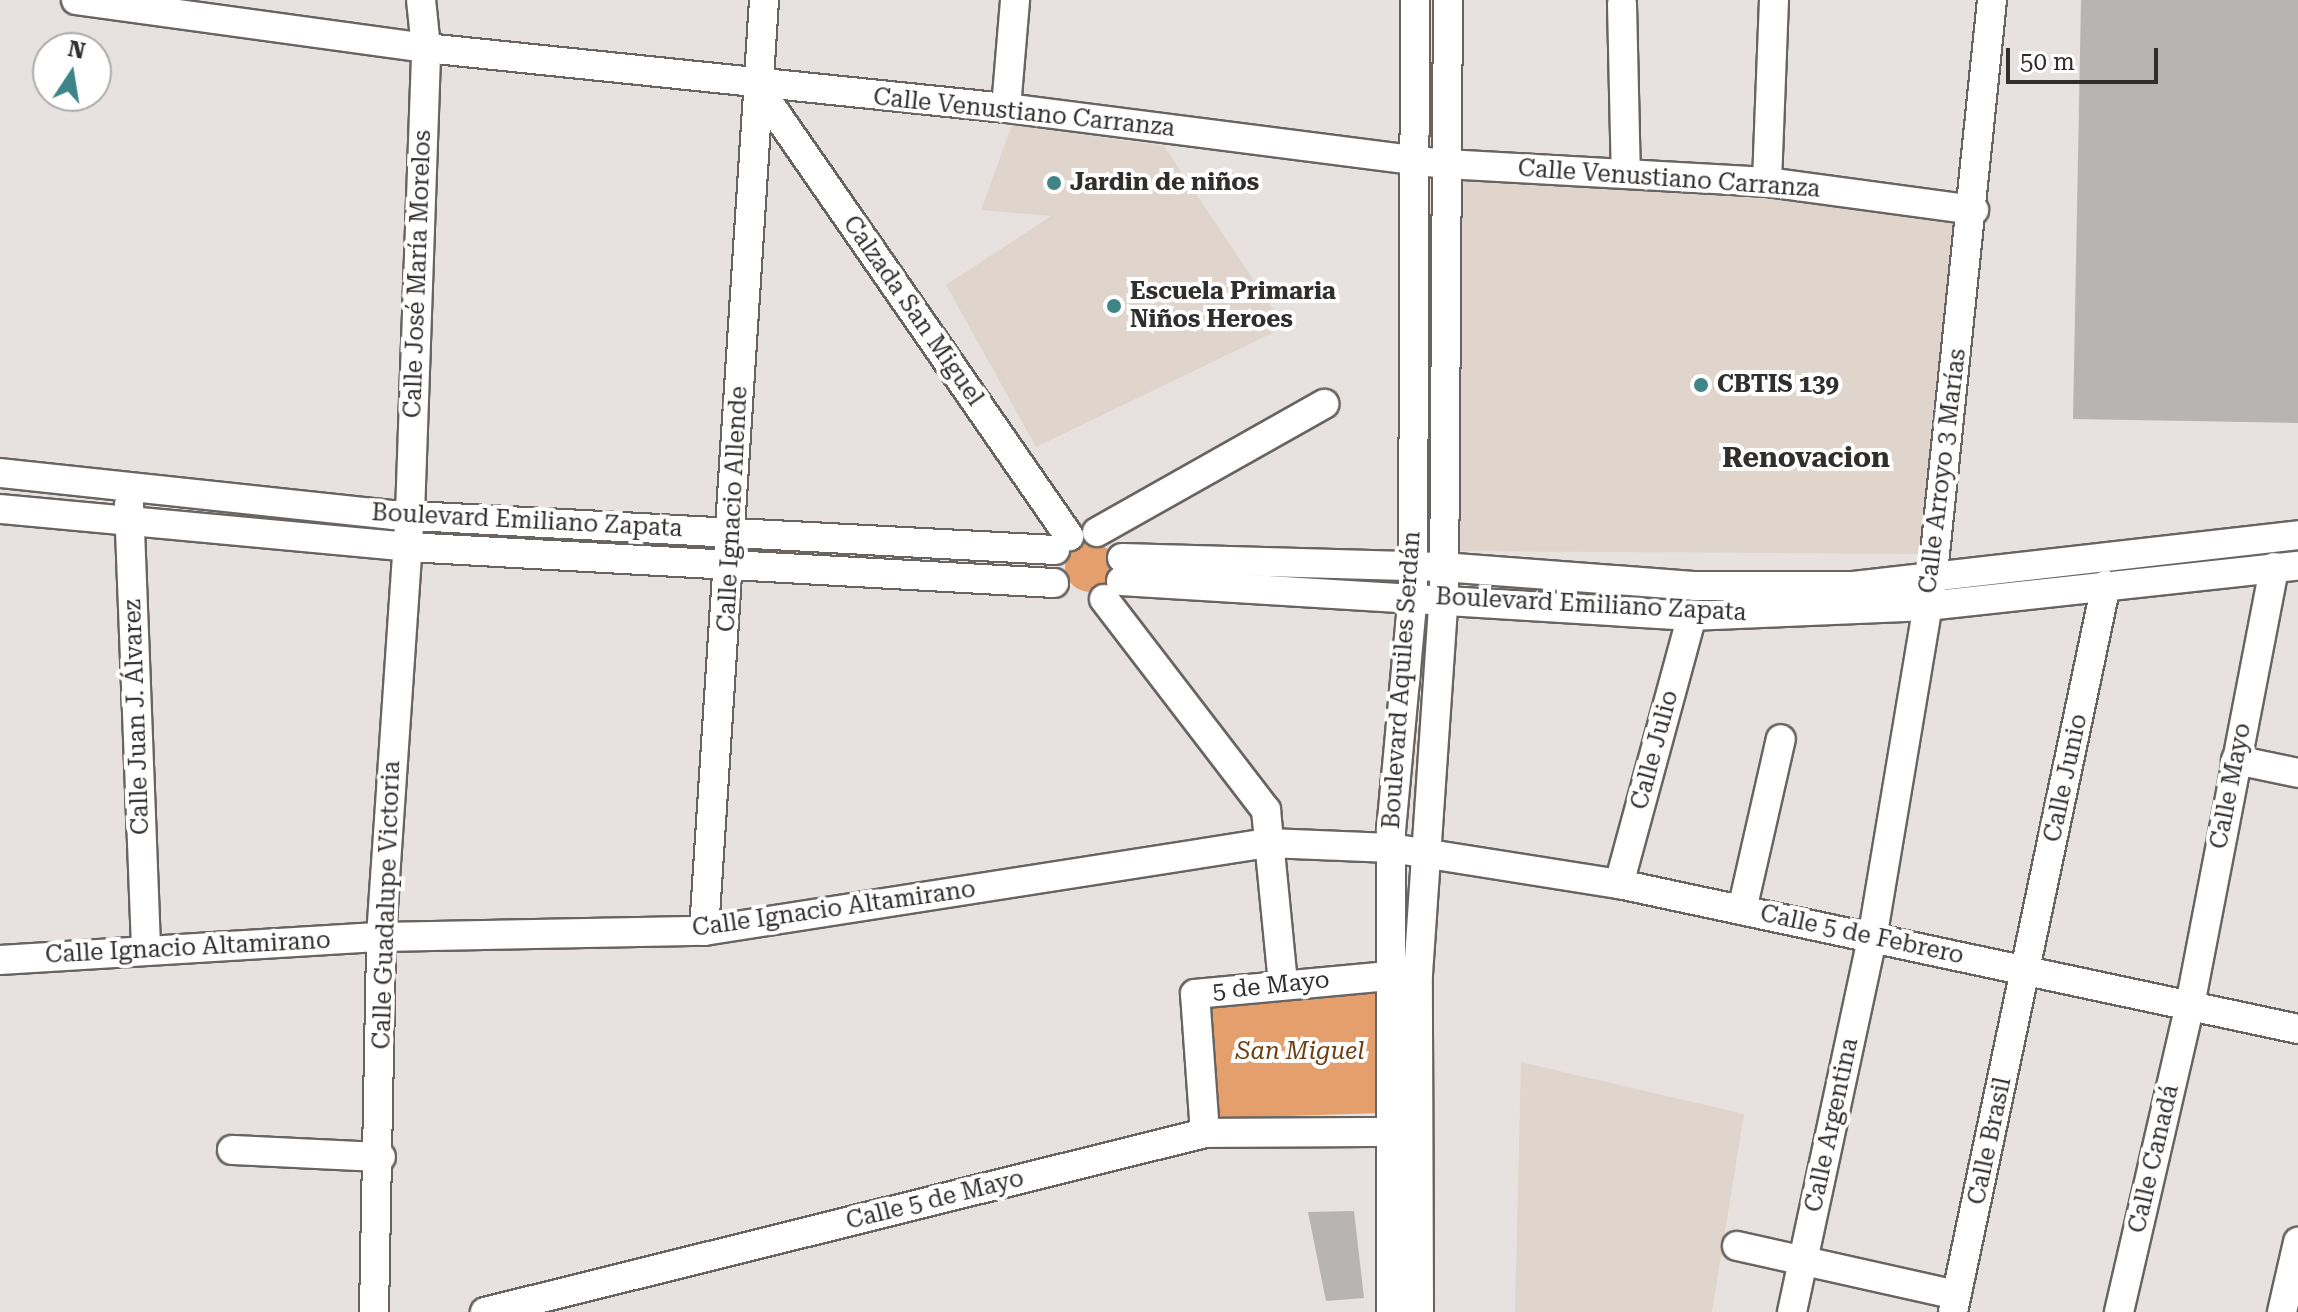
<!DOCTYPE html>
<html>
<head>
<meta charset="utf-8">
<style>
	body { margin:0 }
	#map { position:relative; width:2298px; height:1312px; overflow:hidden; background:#e7e2df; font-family:"Roboto Serif",serif }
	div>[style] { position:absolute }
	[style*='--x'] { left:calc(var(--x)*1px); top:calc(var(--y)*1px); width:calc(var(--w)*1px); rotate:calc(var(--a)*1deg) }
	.built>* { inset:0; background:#e0d5cd }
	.green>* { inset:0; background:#e49f6c }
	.round { border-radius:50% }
	.building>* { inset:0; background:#b8b4b1 }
	.roads { filter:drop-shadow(2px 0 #686462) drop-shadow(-2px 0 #686462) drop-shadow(0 2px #686462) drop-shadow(0 -2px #686462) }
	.minor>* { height:28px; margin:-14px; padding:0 14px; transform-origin:14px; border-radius:14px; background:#fff }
	.dots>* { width:22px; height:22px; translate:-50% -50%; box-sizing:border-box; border:4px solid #fff; border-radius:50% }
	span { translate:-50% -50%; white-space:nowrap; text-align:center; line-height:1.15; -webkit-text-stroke:8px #fff; paint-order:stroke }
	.street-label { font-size:24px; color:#312f2e }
	.poi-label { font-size:24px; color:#312f2e; font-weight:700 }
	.left { translate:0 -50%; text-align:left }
	.park-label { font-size:24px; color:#6f3c0e; font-style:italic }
	.quarter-label { font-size:28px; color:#312f2e; font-weight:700 }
	.north { position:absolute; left:32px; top:32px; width:80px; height:80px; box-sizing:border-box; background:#fff; border:2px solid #adacab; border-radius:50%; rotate:12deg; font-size:22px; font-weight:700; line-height:32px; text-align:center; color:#312f2e }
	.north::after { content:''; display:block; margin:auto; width:28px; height:36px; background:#3d8587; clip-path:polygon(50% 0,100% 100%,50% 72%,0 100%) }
	.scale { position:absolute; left:2006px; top:48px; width:152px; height:36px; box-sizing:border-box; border:4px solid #312f2e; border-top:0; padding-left:10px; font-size:24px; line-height:28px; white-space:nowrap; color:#312f2e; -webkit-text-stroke:6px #fff; paint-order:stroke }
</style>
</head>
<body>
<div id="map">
	<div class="built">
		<div style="clip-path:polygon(1012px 125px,1164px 146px,1285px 327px,1036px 447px,946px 285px,1051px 216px,981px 210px)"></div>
		<div style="clip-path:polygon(1462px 177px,1763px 196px,1968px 220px,1918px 554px,1456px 551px)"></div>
		<div style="clip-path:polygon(1521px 1062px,1744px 1114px,1712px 1312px,1515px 1312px)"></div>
	</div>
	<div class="green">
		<div class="round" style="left:1065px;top:542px;width:50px;height:50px"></div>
		<div style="clip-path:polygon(1382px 983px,1382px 1113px,1218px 1118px,1203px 1002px)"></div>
	</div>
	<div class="building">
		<div style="clip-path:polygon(2081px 0,2298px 0,2298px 423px,2073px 419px)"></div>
		<div style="clip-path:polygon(1354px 1211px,1364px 1298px,1326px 1301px,1308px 1212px)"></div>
	</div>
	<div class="roads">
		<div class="minor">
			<div style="--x:76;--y:0;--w:353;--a:7.8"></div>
			<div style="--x:426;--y:48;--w:583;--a:5.91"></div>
			<div style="--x:1006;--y:108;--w:444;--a:7.3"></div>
			<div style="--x:1446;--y:164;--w:322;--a:3.2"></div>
			<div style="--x:1767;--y:182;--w:209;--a:7.7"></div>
			<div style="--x:1622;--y:4;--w:170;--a:88.7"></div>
			<div style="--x:757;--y:86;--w:548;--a:55.27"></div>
			<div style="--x:1006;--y:108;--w:108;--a:-85.2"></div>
			<div style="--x:1767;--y:182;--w:182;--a:-87.8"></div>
			<div style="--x:0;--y:473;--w:396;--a:6.1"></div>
			<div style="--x:394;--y:515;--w:662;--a:3.03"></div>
			<div style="--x:129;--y:504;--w:446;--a:87.8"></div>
			<div style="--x:0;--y:509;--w:410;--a:5.3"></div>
			<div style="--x:408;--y:547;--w:647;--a:3.19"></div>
			<div style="--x:1097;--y:532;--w:261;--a:-29.4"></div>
			<div style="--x:1122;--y:558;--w:320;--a:1.6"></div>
			<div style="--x:1442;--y:567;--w:255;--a:4.3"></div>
			<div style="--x:1696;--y:586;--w:156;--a:0"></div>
			<div style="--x:1852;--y:586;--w:449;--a:-6.5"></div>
			<div style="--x:1121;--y:581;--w:572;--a:3.51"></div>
			<div style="--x:1692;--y:616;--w:235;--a:-2.4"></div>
			<div style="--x:1927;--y:606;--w:373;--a:-6.2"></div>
			<div style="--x:1104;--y:599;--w:266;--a:52.5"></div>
			<div style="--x:1266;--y:810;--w:174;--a:84.4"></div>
			<div style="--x:2236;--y:760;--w:63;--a:11.8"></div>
			<div style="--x:1619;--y:884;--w:278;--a:-74.8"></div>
			<div style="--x:1742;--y:910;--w:175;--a:-77.2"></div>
			<div style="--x:704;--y:931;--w:933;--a:-86.31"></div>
			<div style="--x:0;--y:960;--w:382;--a:-3.5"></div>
			<div style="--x:381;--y:937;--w:323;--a:-1.1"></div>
			<div style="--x:704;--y:931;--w:571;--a:-8.87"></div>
			<div style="--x:1268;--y:843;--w:123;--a:2.3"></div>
			<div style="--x:1391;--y:848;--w:231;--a:9"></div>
			<div style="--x:1619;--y:884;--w:694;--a:12.05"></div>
			<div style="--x:1205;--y:1133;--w:139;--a:-94.1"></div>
			<div style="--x:1195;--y:994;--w:216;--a:-5.3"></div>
			<div style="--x:232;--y:1150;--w:149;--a:2.7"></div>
			<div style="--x:1737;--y:1246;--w:224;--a:12.6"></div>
			<div style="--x:374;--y:1312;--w:375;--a:-88.9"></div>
			<div style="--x:381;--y:937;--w:424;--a:-86.1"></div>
			<div style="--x:410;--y:514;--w:466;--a:-88"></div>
			<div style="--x:426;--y:48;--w:48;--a:-95.9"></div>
			<div style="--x:485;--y:1312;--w:742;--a:-13.96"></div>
			<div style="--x:1205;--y:1133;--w:201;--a:-0.3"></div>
			<div style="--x:1391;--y:1312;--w:481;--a:-90"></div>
			<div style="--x:1391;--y:831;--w:238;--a:-84.7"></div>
			<div style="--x:1413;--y:594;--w:594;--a:-89.81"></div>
			<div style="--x:1419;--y:1312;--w:338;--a:-90.2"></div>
			<div style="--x:1418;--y:974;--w:379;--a:-86.1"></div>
			<div style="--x:1444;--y:596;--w:596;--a:-89.62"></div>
			<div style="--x:1792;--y:1312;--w:381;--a:-77.9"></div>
			<div style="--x:1872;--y:939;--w:371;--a:-80.5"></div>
			<div style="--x:1933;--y:573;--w:576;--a:-84.12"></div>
			<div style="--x:1953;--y:1312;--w:743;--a:-78.12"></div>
			<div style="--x:2119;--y:1312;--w:315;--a:-77"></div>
			<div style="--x:2190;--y:1005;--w:446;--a:-79.1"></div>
			<div style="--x:2282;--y:1312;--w:72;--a:-77.1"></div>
		</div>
	</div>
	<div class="dots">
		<div style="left:1054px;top:183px;background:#3d8587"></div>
		<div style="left:1114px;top:306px;background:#3d8587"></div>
		<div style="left:1701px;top:385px;background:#3d8587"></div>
	</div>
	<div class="street-label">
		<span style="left:1024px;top:113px;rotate:6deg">Calle Venustiano Carranza</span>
		<span style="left:1669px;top:179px;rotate:4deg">Calle Venustiano Carranza</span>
		<span style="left:418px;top:274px;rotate:-88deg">Calle José María Morelos</span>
		<span style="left:913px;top:311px;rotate:55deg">Calzada San Miguel</span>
		<span style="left:1943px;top:471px;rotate:-83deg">Calle Arroyo 3 Marías</span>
		<span style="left:733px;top:509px;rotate:-87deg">Calle Ignacio Allende</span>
		<span style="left:527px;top:521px;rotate:3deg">Boulevard Emiliano Zapata</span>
		<span style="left:1591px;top:605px;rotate:3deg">Boulevard Emiliano Zapata</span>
		<span style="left:1402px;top:680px;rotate:-86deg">Boulevard Aquiles Serdán</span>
		<span style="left:137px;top:717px;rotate:-92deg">Calle Juan J. Álvarez</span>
		<span style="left:1655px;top:750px;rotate:-75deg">Calle Julio</span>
		<span style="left:2066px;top:778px;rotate:-78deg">Calle Junio</span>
		<span style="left:2231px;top:786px;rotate:-79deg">Calle Mayo</span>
		<span style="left:387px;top:905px;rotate:-88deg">Calle Guadalupe Victoria</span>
		<span style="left:834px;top:909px;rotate:-8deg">Calle Ignacio Altamirano</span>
		<span style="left:1862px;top:935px;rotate:12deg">Calle 5 de Febrero</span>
		<span style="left:188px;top:948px;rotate:-3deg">Calle Ignacio Altamirano</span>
		<span style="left:1271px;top:986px;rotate:-6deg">5 de Mayo</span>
		<span style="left:1832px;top:1125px;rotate:-78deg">Calle Argentina</span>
		<span style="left:1990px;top:1141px;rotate:-78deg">Calle Brasil</span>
		<span style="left:2154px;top:1159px;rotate:-77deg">Calle Canadá</span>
		<span style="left:935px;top:1200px;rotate:-14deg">Calle 5 de Mayo</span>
	</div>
	<div class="poi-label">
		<span class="left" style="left:1070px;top:183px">Jardin de niños</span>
		<span class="left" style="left:1130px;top:306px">Escuela Primaria<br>Niños Heroes</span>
		<span class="left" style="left:1717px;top:385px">CBTIS 139</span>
	</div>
	<div class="park-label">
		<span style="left:1300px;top:1052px">San Miguel</span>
	</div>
	<div class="quarter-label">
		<span style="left:1806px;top:458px">Renovacion</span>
	</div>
	<div class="north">N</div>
	<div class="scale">50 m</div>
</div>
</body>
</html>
